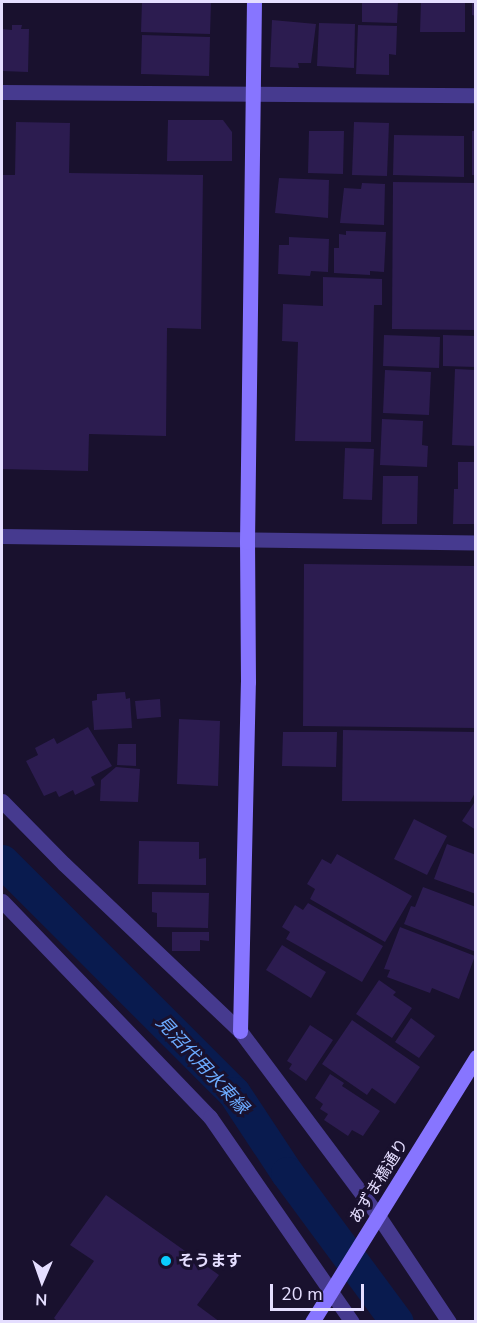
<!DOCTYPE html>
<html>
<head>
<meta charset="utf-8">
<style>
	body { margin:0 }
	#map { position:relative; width:477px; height:1323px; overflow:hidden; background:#19112e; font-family:"Nunito Sans","Noto Sans JP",sans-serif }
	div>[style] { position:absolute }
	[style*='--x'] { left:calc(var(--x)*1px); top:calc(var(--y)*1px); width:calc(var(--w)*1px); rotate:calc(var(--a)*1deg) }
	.canal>* { height:33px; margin:-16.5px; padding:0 16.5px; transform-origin:16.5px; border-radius:16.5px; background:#091b4f }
	.building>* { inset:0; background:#2c1c50 }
	.street>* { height:15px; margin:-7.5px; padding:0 7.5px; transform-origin:7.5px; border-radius:7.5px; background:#463a8f }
	.secondary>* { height:15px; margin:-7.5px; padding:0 7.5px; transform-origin:7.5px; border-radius:7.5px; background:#8775ff }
	.dots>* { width:16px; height:16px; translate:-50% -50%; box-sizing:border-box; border:3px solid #19112e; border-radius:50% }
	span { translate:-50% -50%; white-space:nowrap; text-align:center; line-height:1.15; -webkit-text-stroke:6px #19112e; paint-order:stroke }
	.street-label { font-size:16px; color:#e5deff }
	.poi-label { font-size:16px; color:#e5deff; font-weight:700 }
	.left { translate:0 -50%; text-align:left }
	.water-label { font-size:18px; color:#6cabff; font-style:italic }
	.frame { position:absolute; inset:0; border:3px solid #e5deff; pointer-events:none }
	.north { position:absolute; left:12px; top:1251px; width:60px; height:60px; -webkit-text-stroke:4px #19112e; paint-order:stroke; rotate:182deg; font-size:16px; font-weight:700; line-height:24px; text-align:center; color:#e5deff }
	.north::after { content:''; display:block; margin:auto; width:21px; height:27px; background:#e5deff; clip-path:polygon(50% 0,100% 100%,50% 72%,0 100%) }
	.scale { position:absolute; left:270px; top:1284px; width:94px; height:27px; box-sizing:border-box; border:3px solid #e5deff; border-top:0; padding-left:8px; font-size:18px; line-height:21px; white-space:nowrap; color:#e5deff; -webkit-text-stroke:4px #19112e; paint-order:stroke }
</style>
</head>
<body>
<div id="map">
	<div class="canal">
		<div style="--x:2;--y:861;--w:328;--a:45"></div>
		<div style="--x:234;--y:1093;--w:96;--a:56.5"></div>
		<div style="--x:287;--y:1173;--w:185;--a:53.6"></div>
	</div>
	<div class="building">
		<div style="clip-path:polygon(142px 2px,211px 2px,210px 34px,141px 32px)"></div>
		<div style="clip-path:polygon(362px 2px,398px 2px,397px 23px,362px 22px)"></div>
		<div style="clip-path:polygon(421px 2px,465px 2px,465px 32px,420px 32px)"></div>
		<div style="clip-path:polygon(472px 2px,476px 2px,476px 16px,472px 15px)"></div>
		<div style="clip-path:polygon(272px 20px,316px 24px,311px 63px,298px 63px,299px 68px,270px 67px)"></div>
		<div style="clip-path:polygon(319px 23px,355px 24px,354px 68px,317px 66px)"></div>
		<div style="clip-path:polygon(12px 25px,22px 25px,21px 29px,29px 29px,28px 72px,2px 71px,2px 29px,12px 30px)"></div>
		<div style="clip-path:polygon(358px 25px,397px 26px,396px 55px,389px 54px,389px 75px,356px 74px)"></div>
		<div style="clip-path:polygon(142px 35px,210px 37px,209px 76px,141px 74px)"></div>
		<div style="clip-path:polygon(168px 120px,223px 120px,232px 132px,232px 161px,167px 161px)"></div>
		<div style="clip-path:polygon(16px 122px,70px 123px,69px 173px,203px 175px,201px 329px,167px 328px,166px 436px,89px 434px,88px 471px,2px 469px,2px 175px,15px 175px)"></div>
		<div style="clip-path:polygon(354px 122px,389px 123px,387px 176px,352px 175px)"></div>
		<div style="clip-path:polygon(309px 131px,344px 131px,343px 174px,308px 173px)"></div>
		<div style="clip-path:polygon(472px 131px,476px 131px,476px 175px,472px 175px)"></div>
		<div style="clip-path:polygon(394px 135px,464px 136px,464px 177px,393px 175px)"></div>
		<div style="clip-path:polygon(279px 178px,329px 180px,328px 218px,275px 213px)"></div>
		<div style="clip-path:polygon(393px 182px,476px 183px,476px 330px,392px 329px)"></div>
		<div style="clip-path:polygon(362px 183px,385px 184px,384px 225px,340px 223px,344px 188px,361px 189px)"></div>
		<div style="clip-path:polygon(346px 231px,386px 232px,384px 272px,370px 271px,370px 275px,334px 273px,334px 248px,339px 248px,339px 234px,346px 235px)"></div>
		<div style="clip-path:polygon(289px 237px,329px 239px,328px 272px,311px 271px,310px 276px,278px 274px,279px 245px,289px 245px)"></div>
		<div style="clip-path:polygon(323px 277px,382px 279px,382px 305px,374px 305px,371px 442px,295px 441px,298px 342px,282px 341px,283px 304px,323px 306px)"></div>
		<div style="clip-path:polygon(384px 335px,440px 337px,439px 368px,383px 366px)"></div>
		<div style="clip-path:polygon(443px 335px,476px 336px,476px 367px,443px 366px)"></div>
		<div style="clip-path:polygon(455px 369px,476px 370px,476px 446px,452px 445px)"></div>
		<div style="clip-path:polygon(385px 370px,431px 372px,429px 415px,383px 413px)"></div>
		<div style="clip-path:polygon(382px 419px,423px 421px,422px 445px,428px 446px,427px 467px,380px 465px)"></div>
		<div style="clip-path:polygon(345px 448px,374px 449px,372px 500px,343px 499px)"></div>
		<div style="clip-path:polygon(458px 462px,476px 462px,476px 524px,453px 524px,454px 489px,458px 489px)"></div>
		<div style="clip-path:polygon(383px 476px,418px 476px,417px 524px,382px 524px)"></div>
		<div style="clip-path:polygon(304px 564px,476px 566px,476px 728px,303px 726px)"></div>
		<div style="clip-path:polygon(125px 692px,126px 699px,130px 698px,132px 728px,94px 730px,92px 701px,97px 700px,97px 694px)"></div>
		<div style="clip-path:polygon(160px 699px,161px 717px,137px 719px,135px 701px)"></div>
		<div style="clip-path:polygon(179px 719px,220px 721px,218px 786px,177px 784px)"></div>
		<div style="clip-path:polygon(88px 727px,112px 766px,91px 777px,95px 785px,75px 795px,73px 790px,59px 797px,56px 791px,44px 796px,26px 761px,38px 755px,35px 748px,54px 738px,57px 744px)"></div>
		<div style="clip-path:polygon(343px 730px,476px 732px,476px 791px,470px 802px,342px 801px)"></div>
		<div style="clip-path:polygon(283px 732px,337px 732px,336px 767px,282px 766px)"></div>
		<div style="clip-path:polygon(118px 744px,136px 744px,136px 766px,117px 765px)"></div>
		<div style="clip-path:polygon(116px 767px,140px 769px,138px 802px,100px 801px,101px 780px)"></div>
		<div style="clip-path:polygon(476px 800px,476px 830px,462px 821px)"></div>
		<div style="clip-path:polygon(414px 819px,447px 836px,427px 875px,394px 859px)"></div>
		<div style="clip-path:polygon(139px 841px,199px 842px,199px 859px,206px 858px,206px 885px,138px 884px)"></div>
		<div style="clip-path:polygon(447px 844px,476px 855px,476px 894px,434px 879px)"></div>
		<div style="clip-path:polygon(337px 854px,412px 896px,385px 942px,310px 899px,315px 889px,307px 884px,322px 859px,331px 864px)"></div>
		<div style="clip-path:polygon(423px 887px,476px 907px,476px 952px,404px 924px,411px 906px,415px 907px)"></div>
		<div style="clip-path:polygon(152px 892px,209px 893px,208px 928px,157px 927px,157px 913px,152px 912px)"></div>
		<div style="clip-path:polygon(308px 903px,383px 946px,362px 982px,286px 939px,290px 932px,282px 927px,295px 905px,303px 910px)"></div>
		<div style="clip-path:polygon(400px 927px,475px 956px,459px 999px,432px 988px,430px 993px,387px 977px,390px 970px,384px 969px)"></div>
		<div style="clip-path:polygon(172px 932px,209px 932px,209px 941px,200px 940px,200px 951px,172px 951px)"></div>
		<div style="clip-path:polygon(282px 945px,326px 972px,311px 998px,266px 970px)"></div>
		<div style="clip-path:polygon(379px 980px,396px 992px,393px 995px,412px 1008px,392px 1038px,356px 1014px)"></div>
		<div style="clip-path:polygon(411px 1018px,435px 1036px,419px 1058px,395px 1042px)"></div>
		<div style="clip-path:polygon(352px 1020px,420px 1067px,395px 1104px,372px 1088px,367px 1095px,322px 1064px)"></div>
		<div style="clip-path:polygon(310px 1025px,333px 1040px,306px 1081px,289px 1069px,292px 1064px,287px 1061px)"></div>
		<div style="clip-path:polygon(330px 1074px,344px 1083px,342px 1086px,380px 1111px,363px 1136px,352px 1130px,348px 1136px,324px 1120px,328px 1114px,320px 1109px,323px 1104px,315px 1098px)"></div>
		<div style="clip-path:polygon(106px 1195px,219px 1275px,197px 1305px,220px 1322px,58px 1322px,54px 1318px,94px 1261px,70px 1245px)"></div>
	</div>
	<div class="street">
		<div style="--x:2;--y:92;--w:474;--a:0.4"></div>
		<div style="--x:2;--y:536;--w:474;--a:0.8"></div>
		<div style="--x:2;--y:801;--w:88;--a:45.5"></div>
		<div style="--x:64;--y:864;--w:243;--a:43.5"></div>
		<div style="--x:240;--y:1031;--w:232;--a:53.2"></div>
		<div style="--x:379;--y:1217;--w:126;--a:56.3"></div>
		<div style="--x:2;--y:901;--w:300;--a:46.1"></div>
		<div style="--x:210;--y:1117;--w:249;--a:55.3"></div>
	</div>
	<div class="secondary">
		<div style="--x:240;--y:1031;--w:349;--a:-88.7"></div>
		<div style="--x:248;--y:682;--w:140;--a:-90.4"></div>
		<div style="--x:247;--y:542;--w:540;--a:-89.26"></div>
		<div style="--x:312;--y:1322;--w:312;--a:-58.2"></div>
	</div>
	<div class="dots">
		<div style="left:166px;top:1261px;background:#0accff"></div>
	</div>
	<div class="street-label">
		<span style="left:379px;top:1181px;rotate:-58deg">あずま橋通り</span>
	</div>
	<div class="poi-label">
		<span class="left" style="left:178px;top:1261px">そうます</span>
	</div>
	<div class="water-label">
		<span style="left:202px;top:1065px;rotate:47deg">見沼代用水東縁</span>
	</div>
	<div class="frame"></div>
	<div class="north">N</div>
	<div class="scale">20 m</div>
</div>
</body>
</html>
